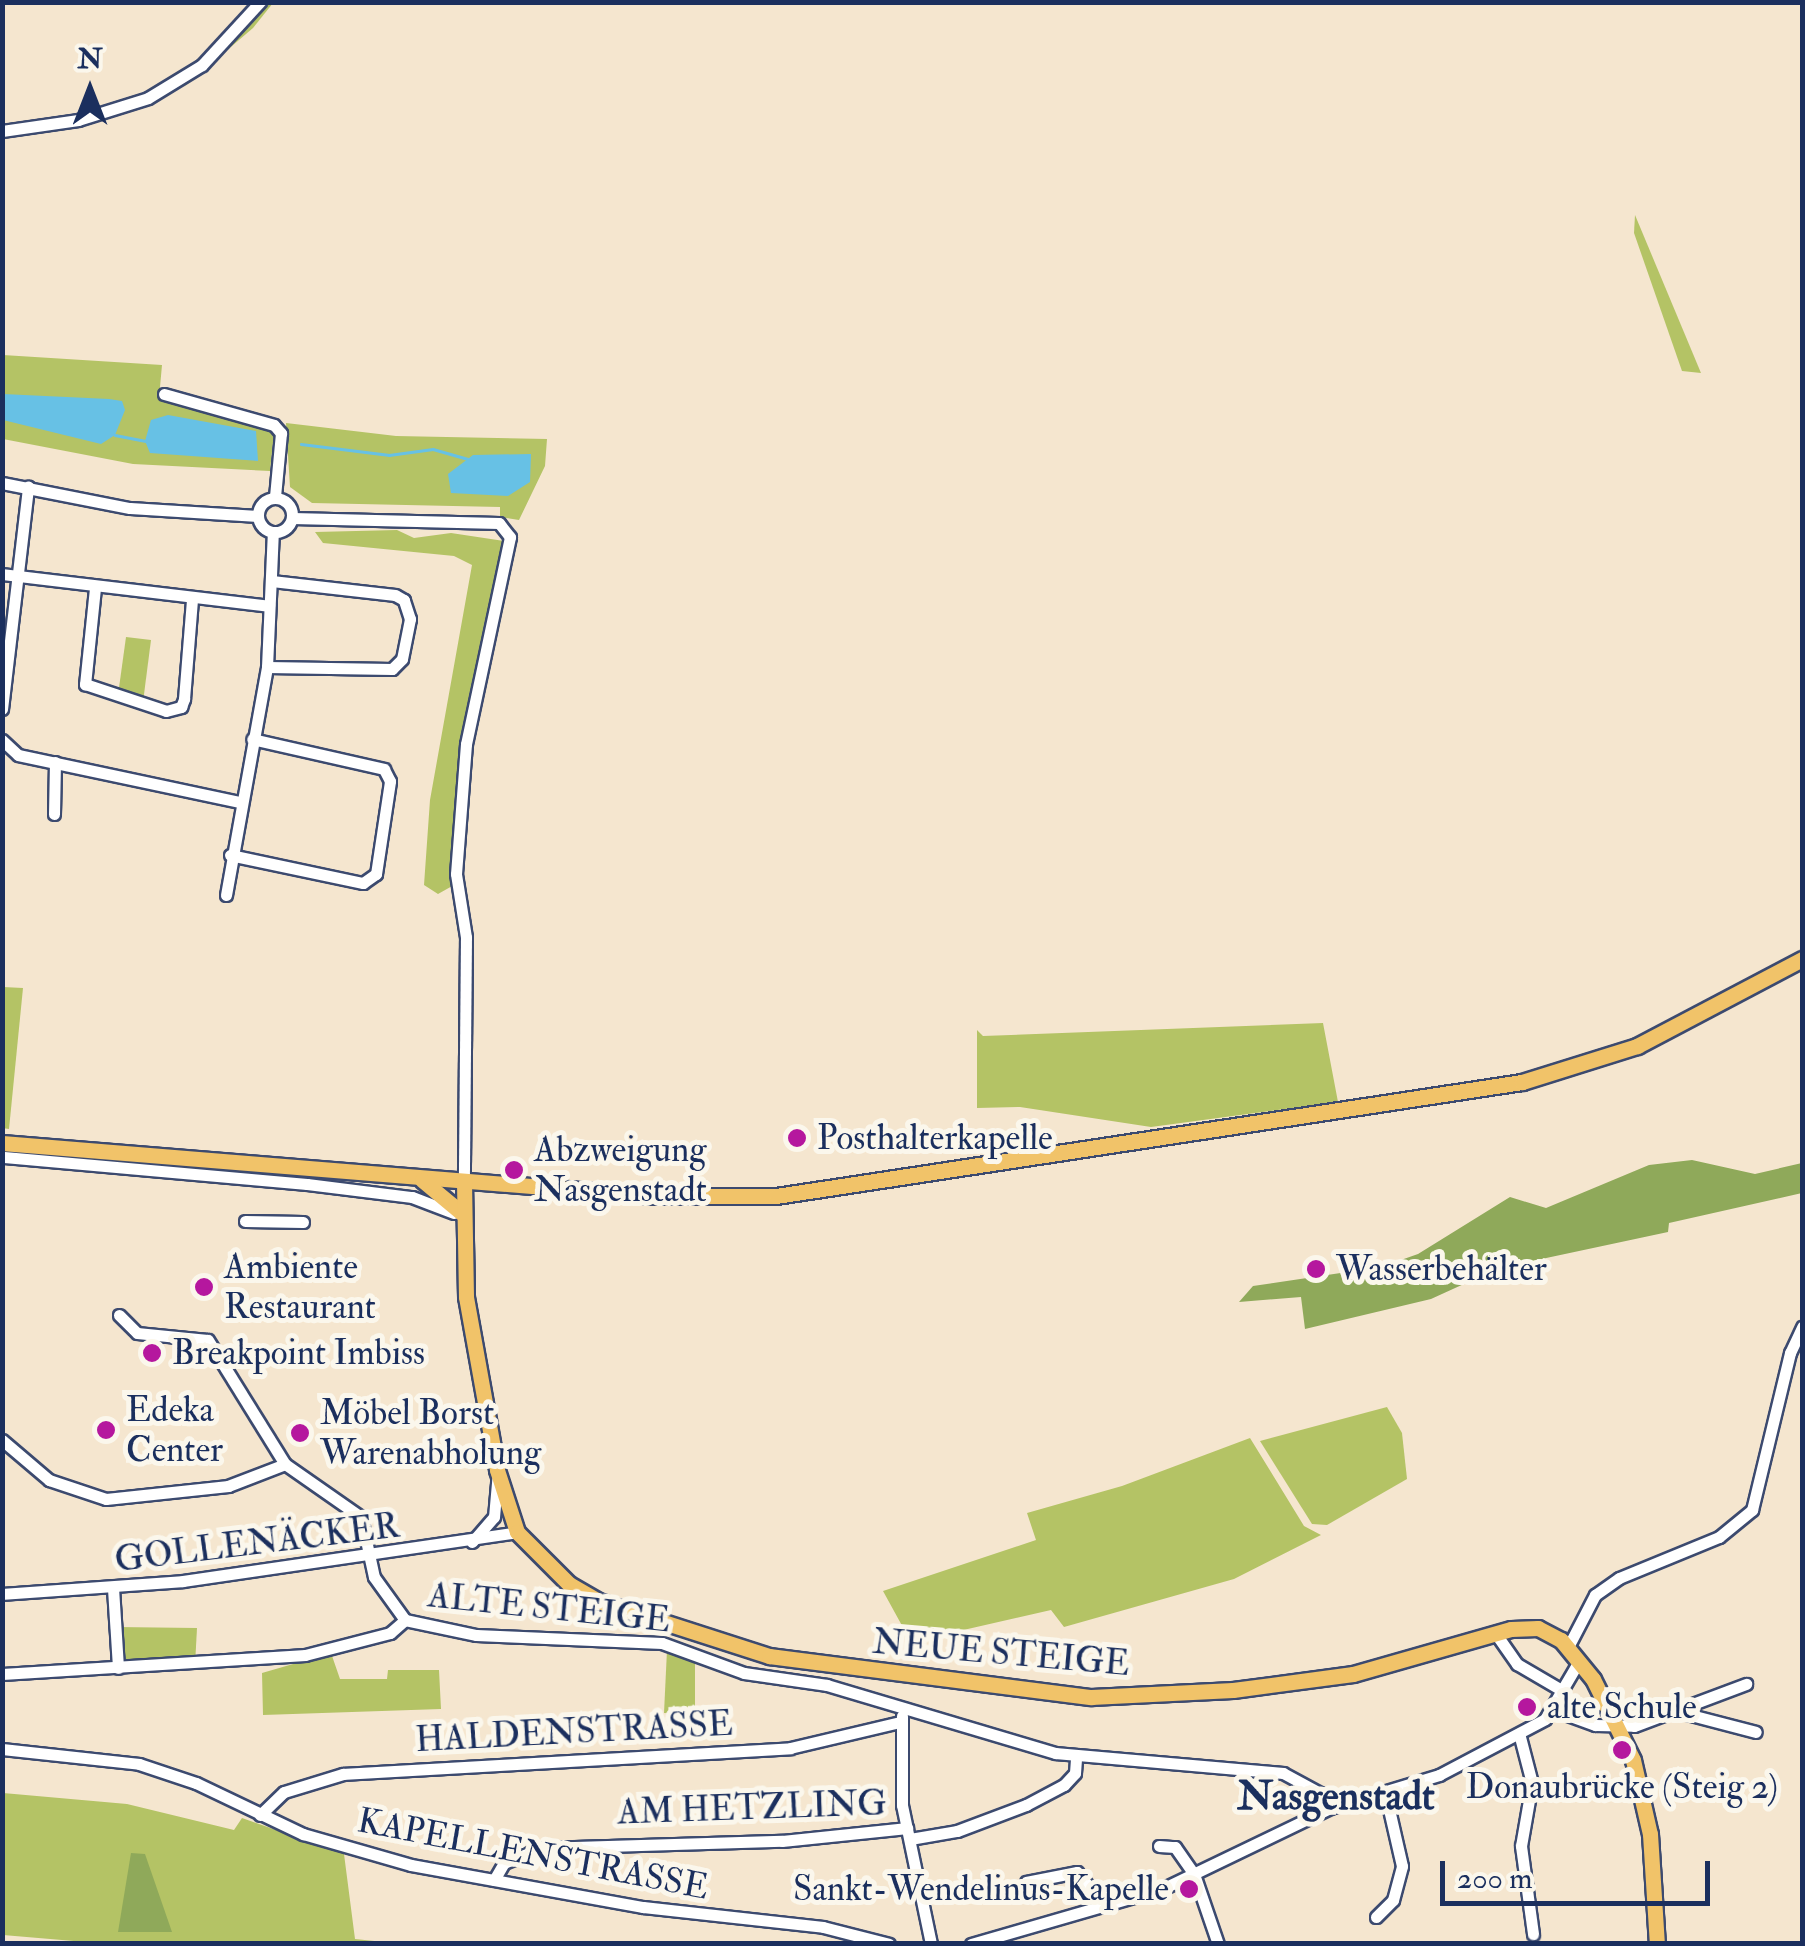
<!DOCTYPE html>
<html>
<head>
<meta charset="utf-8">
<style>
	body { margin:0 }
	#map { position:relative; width:1805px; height:1946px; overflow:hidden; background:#f5e6cf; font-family:"IM FELL Double Pica",serif }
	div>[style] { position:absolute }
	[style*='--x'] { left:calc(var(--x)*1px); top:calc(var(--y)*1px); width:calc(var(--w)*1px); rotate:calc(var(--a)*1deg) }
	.green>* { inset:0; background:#b4c365 }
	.forest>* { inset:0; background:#8fa95a }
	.water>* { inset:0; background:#67c1e5 }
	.stream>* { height:2.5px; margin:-1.25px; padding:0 1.25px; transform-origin:1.25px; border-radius:1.25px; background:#67c1e5 }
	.roads { filter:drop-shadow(2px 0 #3c4a6f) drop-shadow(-2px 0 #3c4a6f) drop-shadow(0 2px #3c4a6f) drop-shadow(0 -2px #3c4a6f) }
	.minor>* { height:11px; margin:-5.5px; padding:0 5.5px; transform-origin:5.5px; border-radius:5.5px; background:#fff }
	.minor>.ring { margin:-5.5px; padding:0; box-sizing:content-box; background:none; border:11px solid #fff; border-radius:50% }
	.major>* { height:15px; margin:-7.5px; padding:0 7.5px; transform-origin:7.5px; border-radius:7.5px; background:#f1c369 }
	.dots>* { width:28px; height:28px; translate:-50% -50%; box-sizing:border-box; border:5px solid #fbf7ec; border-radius:50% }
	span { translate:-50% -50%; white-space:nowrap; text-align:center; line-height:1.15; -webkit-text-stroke:10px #fbf7ec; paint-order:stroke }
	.poi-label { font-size:35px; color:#1b2f5e }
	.left { translate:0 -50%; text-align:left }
	.right { translate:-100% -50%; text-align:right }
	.street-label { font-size:35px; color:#1b2f5e }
	.quarter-label { font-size:40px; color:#1b2f5e; font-weight:700 }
	.frame { position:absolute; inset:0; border:5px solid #1b2f5e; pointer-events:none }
	.north { position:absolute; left:40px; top:40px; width:100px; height:100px; -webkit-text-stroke:8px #fbf7ec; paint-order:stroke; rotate:0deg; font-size:28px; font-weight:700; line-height:40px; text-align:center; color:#1b2f5e }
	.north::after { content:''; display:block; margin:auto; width:35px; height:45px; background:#1b2f5e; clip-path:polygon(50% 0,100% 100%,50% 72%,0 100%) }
	.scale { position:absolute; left:1440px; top:1861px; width:270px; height:45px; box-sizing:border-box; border:5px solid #1b2f5e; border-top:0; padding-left:12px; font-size:30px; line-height:35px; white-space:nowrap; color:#1b2f5e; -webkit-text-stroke:8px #fbf7ec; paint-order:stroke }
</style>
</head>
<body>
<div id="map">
	<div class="green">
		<div style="clip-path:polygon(266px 3px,273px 3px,253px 28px,184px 87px)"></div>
		<div style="clip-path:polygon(1635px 215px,1701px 373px,1682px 371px,1634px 233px)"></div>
		<div style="clip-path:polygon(3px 355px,162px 365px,159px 398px,274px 433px,270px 471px,133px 464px,3px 439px)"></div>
		<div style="clip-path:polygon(286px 423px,396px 436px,547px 439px,545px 466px,519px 520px,500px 517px,500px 507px,312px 503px,290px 487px)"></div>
		<div style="clip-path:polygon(397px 530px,414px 538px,451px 533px,504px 541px,466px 723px,454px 885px,438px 894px,424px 885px,430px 800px,472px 565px,454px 556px,323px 543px,315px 532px)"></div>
		<div style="clip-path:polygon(126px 637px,151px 640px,143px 702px,118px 695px)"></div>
		<div style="clip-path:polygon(3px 987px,23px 988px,9px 1129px,2px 1128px)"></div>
		<div style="clip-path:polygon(1323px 1023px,1338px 1102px,1151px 1127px,1020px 1107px,977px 1108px,977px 1030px,983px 1036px)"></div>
		<div style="clip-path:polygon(1387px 1407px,1402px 1433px,1407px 1479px,1327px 1525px,1312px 1524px,1260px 1441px)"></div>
		<div style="clip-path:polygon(1250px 1438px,1304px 1526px,1321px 1535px,1234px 1579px,1064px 1627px,1051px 1610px,911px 1642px,883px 1591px,1036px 1540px,1027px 1513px,1122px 1486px)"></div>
		<div style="clip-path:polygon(116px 1627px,197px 1628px,195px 1665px,118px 1668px)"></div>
		<div style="clip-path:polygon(667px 1650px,695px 1660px,695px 1714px,664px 1713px)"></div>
		<div style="clip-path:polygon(331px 1653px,340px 1679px,387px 1679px,388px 1670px,439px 1670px,441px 1709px,263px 1715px,262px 1673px)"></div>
		<div style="clip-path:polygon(3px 1793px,127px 1804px,234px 1830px,242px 1818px,344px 1854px,355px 1939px,394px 1943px,109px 1944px,3px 1935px)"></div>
	</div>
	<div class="forest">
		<div style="clip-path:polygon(1692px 1160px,1755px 1174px,1802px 1163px,1802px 1193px,1669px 1223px,1668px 1232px,1499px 1268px,1431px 1299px,1305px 1329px,1301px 1297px,1239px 1302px,1253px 1286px,1381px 1267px,1418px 1254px,1510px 1197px,1546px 1208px,1649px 1165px)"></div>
		<div style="clip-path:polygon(131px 1853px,145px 1854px,172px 1932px,118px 1932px)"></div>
	</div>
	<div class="water">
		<div style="clip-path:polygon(3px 394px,109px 399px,122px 401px,125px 410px,115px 435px,101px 444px,3px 420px)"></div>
		<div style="clip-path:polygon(168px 415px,256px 431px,258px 461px,150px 453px,145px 441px,151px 420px)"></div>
		<div style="clip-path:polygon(473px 455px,531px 454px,530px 482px,508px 496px,451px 493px,448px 474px)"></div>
	</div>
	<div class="stream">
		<div style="--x:115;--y:435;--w:31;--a:11"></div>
		<div style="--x:301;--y:444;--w:89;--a:7.1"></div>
		<div style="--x:389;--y:455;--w:44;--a:-7.8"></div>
		<div style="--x:433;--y:449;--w:36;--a:16"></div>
	</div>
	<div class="roads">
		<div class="minor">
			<div style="--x:2;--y:131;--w:77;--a:-8.2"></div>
			<div style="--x:78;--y:120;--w:73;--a:-17.4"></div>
			<div style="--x:148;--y:98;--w:63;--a:-31.4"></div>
			<div style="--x:202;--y:65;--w:86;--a:-47.4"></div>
			<div style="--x:164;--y:394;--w:114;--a:15.7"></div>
			<div style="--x:274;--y:425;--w:11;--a:49"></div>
			<div style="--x:281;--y:433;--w:64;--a:95.4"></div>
			<div style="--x:2;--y:483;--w:130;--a:11.1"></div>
			<div style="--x:130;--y:508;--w:128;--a:3.6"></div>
			<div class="ring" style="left:258px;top:498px;width:23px;height:23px"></div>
			<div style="--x:292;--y:518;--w:207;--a:1.4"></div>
			<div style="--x:499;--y:523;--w:18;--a:52"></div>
			<div style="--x:510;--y:537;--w:212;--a:102"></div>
			<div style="--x:466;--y:744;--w:130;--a:94.4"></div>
			<div style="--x:456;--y:874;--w:64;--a:81"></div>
			<div style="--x:466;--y:937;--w:245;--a:90.5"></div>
			<div style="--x:2;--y:574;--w:269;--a:6.8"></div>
			<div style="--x:95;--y:588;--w:97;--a:95.9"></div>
			<div style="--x:85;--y:684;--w:85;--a:18.4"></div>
			<div style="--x:166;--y:711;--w:16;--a:-15"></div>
			<div style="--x:181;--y:707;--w:9;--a:-69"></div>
			<div style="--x:184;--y:699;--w:100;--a:-85.4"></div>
			<div style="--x:267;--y:667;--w:125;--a:0.9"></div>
			<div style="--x:392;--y:669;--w:14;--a:-45"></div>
			<div style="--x:402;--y:659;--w:41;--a:-78.7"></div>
			<div style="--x:410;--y:619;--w:20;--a:-108"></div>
			<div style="--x:404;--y:600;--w:10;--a:-151"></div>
			<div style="--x:395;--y:595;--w:124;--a:-173.5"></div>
			<div style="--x:2;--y:709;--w:224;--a:-83.3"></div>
			<div style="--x:2;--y:740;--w:22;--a:43"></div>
			<div style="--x:18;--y:755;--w:227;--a:12"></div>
			<div style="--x:54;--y:814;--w:52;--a:-88.9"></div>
			<div style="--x:230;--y:855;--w:136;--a:11.9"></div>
			<div style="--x:363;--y:883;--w:16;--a:-35"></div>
			<div style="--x:376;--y:874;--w:94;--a:-81.4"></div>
			<div style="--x:390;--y:781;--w:13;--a:-117"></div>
			<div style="--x:384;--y:769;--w:135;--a:-167.2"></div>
			<div style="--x:226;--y:895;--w:232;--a:-79.8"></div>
			<div style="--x:267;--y:667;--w:135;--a:-87.5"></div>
			<div style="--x:4;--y:1157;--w:304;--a:5.1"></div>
			<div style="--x:307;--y:1184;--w:106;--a:7.1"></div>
			<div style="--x:412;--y:1197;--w:45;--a:20.9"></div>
			<div style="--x:245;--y:1221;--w:58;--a:1"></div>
			<div style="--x:119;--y:1315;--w:25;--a:45"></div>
			<div style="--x:137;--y:1333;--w:71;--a:5.6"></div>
			<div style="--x:208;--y:1340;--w:146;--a:58.2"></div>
			<div style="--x:285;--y:1464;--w:93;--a:34.9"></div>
			<div style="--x:361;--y:1517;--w:61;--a:77.8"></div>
			<div style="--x:374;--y:1577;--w:53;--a:54.2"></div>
			<div style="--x:405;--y:1620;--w:73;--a:11.9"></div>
			<div style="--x:476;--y:1635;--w:186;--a:2.5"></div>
			<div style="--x:662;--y:1643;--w:87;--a:20.1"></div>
			<div style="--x:744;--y:1673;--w:84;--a:8.2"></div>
			<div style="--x:827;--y:1685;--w:238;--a:16.6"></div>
			<div style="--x:1055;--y:1753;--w:229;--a:5"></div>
			<div style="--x:1283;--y:1773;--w:42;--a:28.4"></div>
			<div style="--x:1320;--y:1793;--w:18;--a:56"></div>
			<div style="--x:2;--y:1440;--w:62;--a:40.4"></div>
			<div style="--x:49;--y:1480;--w:60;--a:18.4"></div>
			<div style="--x:106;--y:1499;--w:123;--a:-6.1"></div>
			<div style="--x:228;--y:1486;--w:61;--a:-21.1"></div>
			<div style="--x:472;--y:1542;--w:33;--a:-49"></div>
			<div style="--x:494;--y:1517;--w:38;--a:-85"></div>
			<div style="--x:113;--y:1588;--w:80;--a:86.4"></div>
			<div style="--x:2;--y:1594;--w:181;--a:-4.1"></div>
			<div style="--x:183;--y:1581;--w:338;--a:-8.3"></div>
			<div style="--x:1496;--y:1634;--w:37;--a:55"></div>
			<div style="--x:1517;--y:1664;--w:53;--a:30.4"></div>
			<div style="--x:1568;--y:1647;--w:59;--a:-62.6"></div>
			<div style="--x:1595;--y:1595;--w:29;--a:-35"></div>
			<div style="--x:1619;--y:1578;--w:108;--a:-22.3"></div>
			<div style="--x:1719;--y:1537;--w:43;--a:-39.3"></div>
			<div style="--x:1752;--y:1510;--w:162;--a:-76.4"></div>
			<div style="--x:1790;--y:1353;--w:29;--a:-65"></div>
			<div style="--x:2;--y:1674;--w:304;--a:-3.6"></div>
			<div style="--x:305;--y:1655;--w:88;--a:-14.5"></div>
			<div style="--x:390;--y:1633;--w:20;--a:-41"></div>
			<div style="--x:1554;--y:1710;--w:44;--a:20.1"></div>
			<div style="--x:1595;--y:1725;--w:39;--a:1"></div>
			<div style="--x:1634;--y:1726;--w:120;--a:-20.6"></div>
			<div style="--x:1683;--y:1713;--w:75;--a:14.6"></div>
			<div style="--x:902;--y:1716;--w:89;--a:90"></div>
			<div style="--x:902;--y:1805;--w:142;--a:78.2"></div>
			<div style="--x:1520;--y:1737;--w:48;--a:75.4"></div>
			<div style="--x:1532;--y:1783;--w:64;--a:99.9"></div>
			<div style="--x:1521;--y:1846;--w:89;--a:82.2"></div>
			<div style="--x:2;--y:1749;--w:138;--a:6.2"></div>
			<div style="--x:139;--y:1764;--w:60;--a:18.4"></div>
			<div style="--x:196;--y:1783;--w:119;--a:25.5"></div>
			<div style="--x:303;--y:1834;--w:112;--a:16"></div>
			<div style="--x:411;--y:1865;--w:236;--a:10.3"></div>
			<div style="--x:643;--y:1907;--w:181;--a:6.3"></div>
			<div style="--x:823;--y:1927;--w:68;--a:14.4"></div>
			<div style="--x:260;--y:1815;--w:33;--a:-44"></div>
			<div style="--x:284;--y:1792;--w:62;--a:-17"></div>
			<div style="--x:343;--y:1774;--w:448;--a:-3.3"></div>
			<div style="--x:790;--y:1748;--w:113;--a:-13.3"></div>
			<div style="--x:910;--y:1839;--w:48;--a:-9.7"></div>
			<div style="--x:957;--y:1831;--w:74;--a:-20.6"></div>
			<div style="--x:1026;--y:1805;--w:43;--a:-27.8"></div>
			<div style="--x:1064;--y:1785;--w:16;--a:-47"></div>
			<div style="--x:1075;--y:1773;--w:15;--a:-86"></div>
			<div style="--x:1159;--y:1846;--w:16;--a:4"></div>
			<div style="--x:1175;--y:1847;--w:33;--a:55"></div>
			<div style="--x:1194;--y:1874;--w:74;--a:71.1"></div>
			<div style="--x:494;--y:1880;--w:20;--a:-60"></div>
			<div style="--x:504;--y:1863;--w:40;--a:-22"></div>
			<div style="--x:541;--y:1848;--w:241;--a:-1.7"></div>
			<div style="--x:782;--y:1841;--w:126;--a:-5.9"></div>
			<div style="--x:1026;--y:1882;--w:52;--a:-11.1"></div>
			<div style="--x:1077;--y:1872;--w:38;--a:51"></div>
			<div style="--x:1376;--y:1917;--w:24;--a:-45"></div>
			<div style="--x:1393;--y:1900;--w:35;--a:-75"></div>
			<div style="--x:1402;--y:1866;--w:76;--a:-102.9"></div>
			<div style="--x:971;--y:1944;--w:199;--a:-16.1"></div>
			<div style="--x:1162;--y:1889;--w:187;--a:-25.7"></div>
			<div style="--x:1330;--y:1808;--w:114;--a:-16.8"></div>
			<div style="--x:1439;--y:1775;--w:120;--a:-27.8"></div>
			<div style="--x:1545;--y:1719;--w:67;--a:-59.6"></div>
		</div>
		<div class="major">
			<div style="--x:2;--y:1143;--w:654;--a:4.65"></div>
			<div style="--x:654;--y:1196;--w:122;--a:0"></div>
			<div style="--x:776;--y:1196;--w:755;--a:-8.69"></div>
			<div style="--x:1522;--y:1082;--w:121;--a:-17.4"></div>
			<div style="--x:1637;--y:1046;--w:187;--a:-27.8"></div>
			<div style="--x:422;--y:1180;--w:53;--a:39.7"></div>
			<div style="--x:464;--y:1182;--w:115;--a:89"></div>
			<div style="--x:466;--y:1297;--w:176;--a:79.8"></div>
			<div style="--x:497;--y:1470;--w:65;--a:72.1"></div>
			<div style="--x:517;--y:1532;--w:74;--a:45"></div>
			<div style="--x:569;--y:1584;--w:34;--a:30"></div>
			<div style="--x:598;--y:1601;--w:180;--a:17.8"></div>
			<div style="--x:769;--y:1656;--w:325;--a:7.3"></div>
			<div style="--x:1091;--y:1697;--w:142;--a:-2.8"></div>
			<div style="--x:1233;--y:1690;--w:121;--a:-7.6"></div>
			<div style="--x:1353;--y:1674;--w:164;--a:-15.9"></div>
			<div style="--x:1511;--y:1629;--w:27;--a:-2"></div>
			<div style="--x:1538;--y:1628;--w:26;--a:28"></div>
			<div style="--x:1561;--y:1640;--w:50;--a:50.6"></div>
			<div style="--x:1593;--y:1679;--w:90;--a:63.7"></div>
			<div style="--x:1633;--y:1760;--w:76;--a:77.1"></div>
			<div style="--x:1650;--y:1834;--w:110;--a:86.4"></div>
		</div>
	</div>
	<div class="dots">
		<div style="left:797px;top:1138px;background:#b5179e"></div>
		<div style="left:514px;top:1170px;background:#b5179e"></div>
		<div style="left:1316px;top:1269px;background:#b5179e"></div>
		<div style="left:204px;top:1287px;background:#b5179e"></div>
		<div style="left:152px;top:1353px;background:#b5179e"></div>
		<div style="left:106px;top:1430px;background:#b5179e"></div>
		<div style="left:300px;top:1433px;background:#b5179e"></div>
		<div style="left:1527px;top:1707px;background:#b5179e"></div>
		<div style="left:1622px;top:1750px;background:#b5179e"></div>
		<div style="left:1189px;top:1889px;background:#b5179e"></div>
	</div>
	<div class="poi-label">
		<span class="left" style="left:817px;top:1138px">Posthalterkapelle</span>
		<span class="left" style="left:534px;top:1170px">Abzweigung<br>Nasgenstadt</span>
		<span class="left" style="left:224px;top:1287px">Ambiente<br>Restaurant</span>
		<span class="left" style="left:1336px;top:1269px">Wasserbehälter</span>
		<span class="left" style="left:172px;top:1353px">Breakpoint Imbiss</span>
		<span class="left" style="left:126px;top:1430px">Edeka<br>Center</span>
		<span class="left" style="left:320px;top:1433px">Möbel Borst<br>Warenabholung</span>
		<span class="left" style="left:1547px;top:1707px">alte Schule</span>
		<span style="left:1622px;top:1787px">Donaubrücke (Steig 2)</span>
		<span class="right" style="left:1169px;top:1889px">Sankt-Wendelinus-Kapelle</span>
	</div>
	<div class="street-label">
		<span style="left:257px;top:1543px;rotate:-7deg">GOLLENÄCKER</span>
		<span style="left:549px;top:1608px;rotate:6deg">ALTE STEIGE</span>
		<span style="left:1001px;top:1653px;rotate:5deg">NEUE STEIGE</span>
		<span style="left:574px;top:1732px;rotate:-3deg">HALDENSTRASSE</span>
		<span style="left:752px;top:1808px;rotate:-2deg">AM HETZLING</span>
		<span style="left:533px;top:1854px;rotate:11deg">KAPELLENSTRASSE</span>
	</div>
	<div class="quarter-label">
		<span style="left:1336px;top:1797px">Nasgenstadt</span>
	</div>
	<div class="frame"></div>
	<div class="north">N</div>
	<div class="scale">200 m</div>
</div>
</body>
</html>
